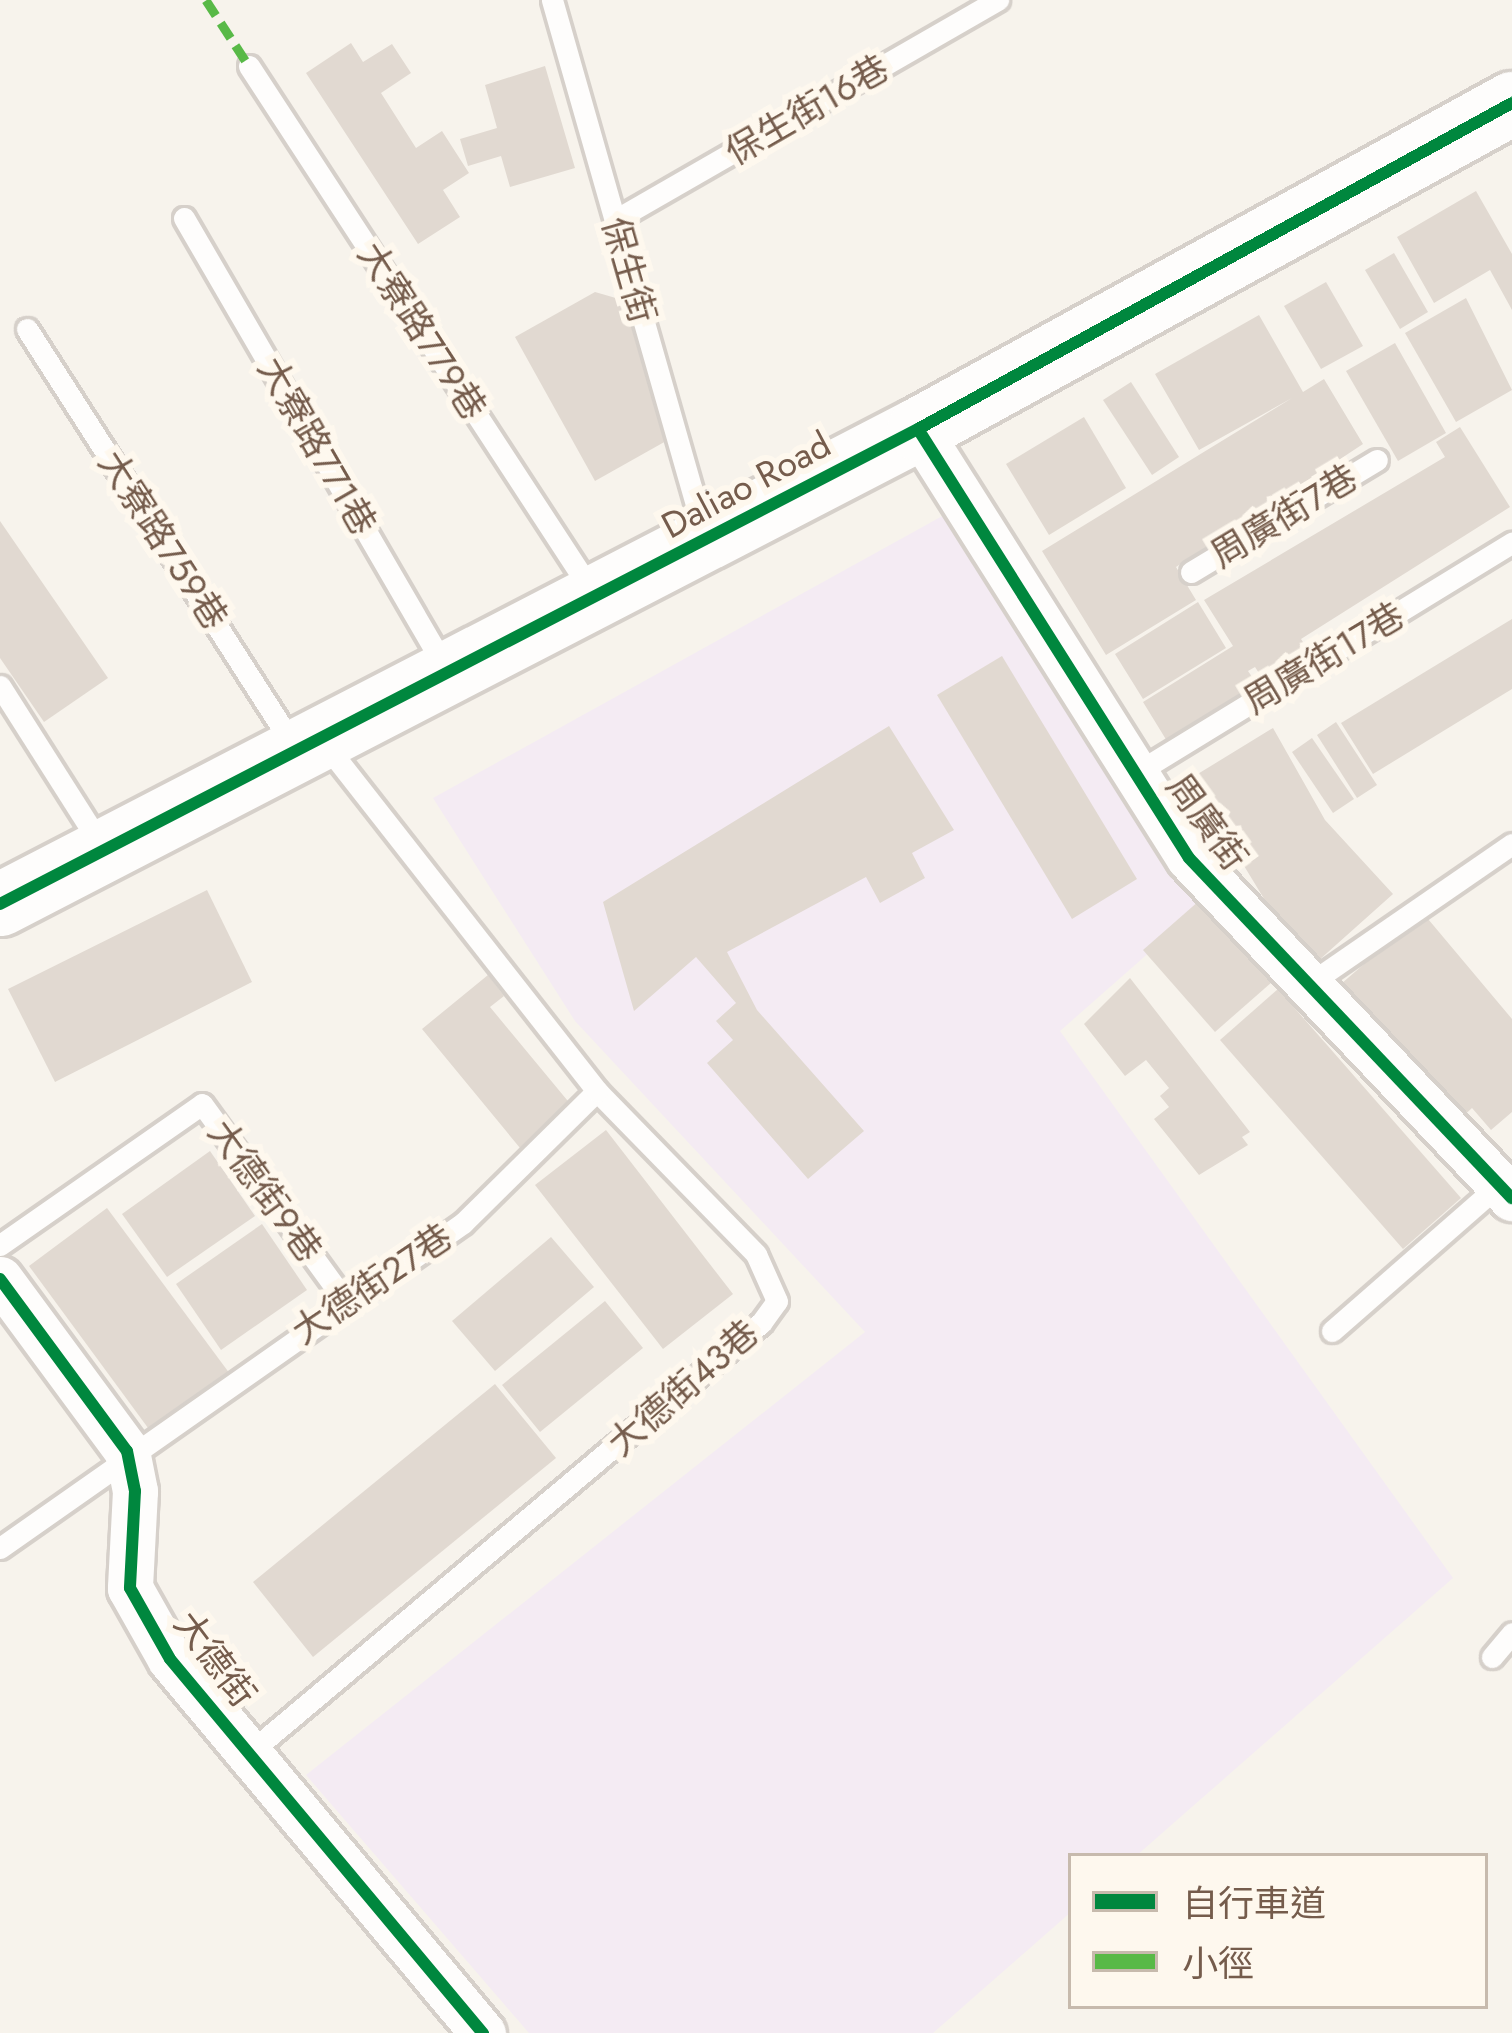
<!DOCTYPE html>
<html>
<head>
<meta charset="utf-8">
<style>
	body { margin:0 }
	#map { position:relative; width:1512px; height:2033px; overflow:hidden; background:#f7f3ec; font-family:Jost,"Noto Sans TC",sans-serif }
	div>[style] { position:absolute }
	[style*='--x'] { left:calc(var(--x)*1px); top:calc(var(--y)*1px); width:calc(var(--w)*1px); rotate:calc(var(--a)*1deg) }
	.education>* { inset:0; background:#f4ebf3 }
	.building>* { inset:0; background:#e1d9d1 }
	.roads { filter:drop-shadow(3px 0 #d6d0ca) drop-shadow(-3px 0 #d6d0ca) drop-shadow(0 3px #d6d0ca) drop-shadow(0 -3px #d6d0ca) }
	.lane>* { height:21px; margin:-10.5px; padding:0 10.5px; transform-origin:10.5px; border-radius:10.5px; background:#fefdfc }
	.street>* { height:45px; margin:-22.5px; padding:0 22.5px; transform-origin:22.5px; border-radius:22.5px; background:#fefdfc }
	.secondary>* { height:63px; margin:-31.5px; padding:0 31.5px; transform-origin:31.5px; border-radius:31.5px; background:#fefdfc }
	.quiet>* { height:9px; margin-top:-4.5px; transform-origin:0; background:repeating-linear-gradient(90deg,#58b947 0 18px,transparent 0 27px) }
	.cycleway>* { height:12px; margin:-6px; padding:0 6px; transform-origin:6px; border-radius:6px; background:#00873e }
	span { translate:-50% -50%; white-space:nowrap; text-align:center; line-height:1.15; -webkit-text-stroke:12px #fef8ee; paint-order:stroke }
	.street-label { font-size:36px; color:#755c4c }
	.legend { position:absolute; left:1068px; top:1853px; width:420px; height:156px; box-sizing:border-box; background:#fef8ee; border:3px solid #c7baad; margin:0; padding:15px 21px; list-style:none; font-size:36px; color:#755c4c }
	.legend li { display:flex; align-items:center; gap:24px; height:60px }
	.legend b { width:60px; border:3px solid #c7baad }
</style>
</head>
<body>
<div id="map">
	<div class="education">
		<div style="clip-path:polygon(946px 514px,1202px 906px,1060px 1031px,1453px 1578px,1136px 1856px,1071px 1856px,1071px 1912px,933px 2033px,529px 2033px,306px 1775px,865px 1332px,575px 1021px,433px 798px)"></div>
	</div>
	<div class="building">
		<div style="clip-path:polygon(351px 43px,363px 62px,392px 44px,411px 73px,381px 93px,416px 148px,442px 131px,469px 173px,443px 190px,460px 217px,418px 244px,306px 73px)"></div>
		<div style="clip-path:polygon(545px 66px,575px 168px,510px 187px,501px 156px,468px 166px,460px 139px,497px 128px,485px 85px)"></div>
		<div style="clip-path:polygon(1476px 191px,1512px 254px,1512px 310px,1490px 270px,1434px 303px,1397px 237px)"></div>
		<div style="clip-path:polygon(1394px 253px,1428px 312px,1400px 329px,1365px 270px)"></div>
		<div style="clip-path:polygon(1326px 282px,1363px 346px,1321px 369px,1284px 306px)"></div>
		<div style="clip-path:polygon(595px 292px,633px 303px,675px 436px,595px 481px,515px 337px)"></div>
		<div style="clip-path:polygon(1466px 298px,1512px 390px,1456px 422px,1405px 333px)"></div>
		<div style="clip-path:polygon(1259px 315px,1303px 392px,1324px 379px,1363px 444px,1176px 567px,1196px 600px,1106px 655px,1042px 551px,1292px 398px,1199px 450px,1155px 374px)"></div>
		<div style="clip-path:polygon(1395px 343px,1446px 433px,1398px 461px,1346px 371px)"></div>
		<div style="clip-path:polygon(1131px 382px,1179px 457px,1152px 475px,1103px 400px)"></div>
		<div style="clip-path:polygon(1084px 417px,1126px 488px,1049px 535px,1006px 464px)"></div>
		<div style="clip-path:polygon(1460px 427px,1510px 507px,1301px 639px,1313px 658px,1268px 687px,1255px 667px,1248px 671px,1261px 690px,1170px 746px,1143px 702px,1233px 646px,1204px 600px,1445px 457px,1436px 442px)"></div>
		<div style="clip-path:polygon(0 521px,108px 678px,44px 722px,0 658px)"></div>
		<div style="clip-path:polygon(1198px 602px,1226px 648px,1143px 699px,1115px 654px)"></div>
		<div style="clip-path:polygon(1512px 619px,1512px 689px,1373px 774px,1341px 723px)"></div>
		<div style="clip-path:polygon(1002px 656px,1137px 879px,1072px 919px,937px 695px)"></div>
		<div style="clip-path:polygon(1336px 722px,1377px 785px,1357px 798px,1317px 735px)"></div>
		<div style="clip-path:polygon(889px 726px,954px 830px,912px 853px,925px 878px,880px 903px,866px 877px,727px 952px,757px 1010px,864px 1131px,808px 1179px,707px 1063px,733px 1040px,716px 1021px,736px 1003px,696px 957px,634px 1011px,603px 902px)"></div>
		<div style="clip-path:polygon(1273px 728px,1325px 820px,1393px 894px,1318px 961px,1266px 902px,1221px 828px,1213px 833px,1183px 783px)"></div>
		<div style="clip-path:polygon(1312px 738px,1354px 799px,1333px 813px,1292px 752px)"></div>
		<div style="clip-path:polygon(207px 890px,252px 982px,55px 1082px,8px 989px)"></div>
		<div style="clip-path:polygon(1200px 900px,1272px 982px,1215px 1032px,1143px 950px)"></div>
		<div style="clip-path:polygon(1423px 913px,1512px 1019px,1512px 1112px,1491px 1130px,1472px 1108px,1460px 1119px,1341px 984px)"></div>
		<div style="clip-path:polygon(488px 975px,504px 996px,490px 1007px,572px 1106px,520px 1148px,422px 1029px)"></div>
		<div style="clip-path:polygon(1130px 978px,1250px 1132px,1242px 1137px,1248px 1145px,1199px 1175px,1154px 1119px,1169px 1107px,1160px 1096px,1169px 1088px,1146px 1060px,1125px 1076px,1084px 1024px)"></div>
		<div style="clip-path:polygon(1278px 989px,1461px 1198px,1403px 1249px,1220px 1040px)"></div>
		<div style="clip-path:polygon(606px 1130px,733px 1294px,663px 1349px,535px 1185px)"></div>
		<div style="clip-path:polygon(210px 1151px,255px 1216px,167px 1277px,122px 1214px)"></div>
		<div style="clip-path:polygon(107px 1208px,230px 1374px,151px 1432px,29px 1266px)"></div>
		<div style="clip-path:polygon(262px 1224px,307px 1290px,221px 1350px,176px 1284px)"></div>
		<div style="clip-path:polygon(551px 1237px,594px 1287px,495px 1371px,452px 1321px)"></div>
		<div style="clip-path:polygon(605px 1301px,643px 1348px,540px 1432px,502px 1385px)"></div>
		<div style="clip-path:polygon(495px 1384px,556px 1458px,313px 1657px,253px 1582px)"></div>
	</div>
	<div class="roads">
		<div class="lane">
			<div style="--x:552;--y:0;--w:557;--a:74.07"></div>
			<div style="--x:249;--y:66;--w:629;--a:56.87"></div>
			<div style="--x:184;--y:218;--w:522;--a:59.85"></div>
			<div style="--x:615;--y:220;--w:442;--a:-29.9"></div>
			<div style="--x:27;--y:329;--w:497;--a:57.4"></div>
			<div style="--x:1191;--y:572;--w:217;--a:-31.1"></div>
			<div style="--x:0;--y:686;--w:192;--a:57.6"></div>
			<div style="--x:1136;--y:773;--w:441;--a:-31.5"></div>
			<div style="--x:1306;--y:986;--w:250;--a:-34.6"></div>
			<div style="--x:0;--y:1245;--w:246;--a:-34.9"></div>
			<div style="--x:202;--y:1104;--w:245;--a:54"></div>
			<div style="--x:1332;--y:1331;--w:222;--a:-41.2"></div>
			<div style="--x:0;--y:1548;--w:566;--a:-35.07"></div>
			<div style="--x:463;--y:1223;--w:188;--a:-44.6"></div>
			<div style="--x:1492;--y:1657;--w:31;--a:-50"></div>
			<div style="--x:249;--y:1753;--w:669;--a:-40.03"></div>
			<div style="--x:761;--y:1323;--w:27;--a:-54"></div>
			<div style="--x:777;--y:1301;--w:51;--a:-114.1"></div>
			<div style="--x:756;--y:1254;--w:228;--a:-134.3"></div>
			<div style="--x:597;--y:1091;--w:439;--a:-128.1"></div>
		</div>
		<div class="street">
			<div style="--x:918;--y:429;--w:507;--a:57.72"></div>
			<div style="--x:1189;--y:858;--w:469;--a:46.5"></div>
			<div style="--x:0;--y:1279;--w:214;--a:53.6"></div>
			<div style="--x:127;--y:1451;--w:41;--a:78.7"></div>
			<div style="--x:135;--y:1491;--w:97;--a:93"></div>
			<div style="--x:130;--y:1588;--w:81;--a:60.6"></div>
			<div style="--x:170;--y:1659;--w:488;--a:50.1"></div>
		</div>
		<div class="secondary">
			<div style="--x:0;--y:904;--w:1034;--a:-27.36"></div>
			<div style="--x:918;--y:429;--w:678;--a:-28.76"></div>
		</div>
	</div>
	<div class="quiet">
		<div style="--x:206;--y:0;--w:79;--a:56.9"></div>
	</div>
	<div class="cycleway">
		<div style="--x:918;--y:429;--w:507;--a:57.72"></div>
		<div style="--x:1189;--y:858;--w:469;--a:46.5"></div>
		<div style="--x:0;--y:904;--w:1034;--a:-27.36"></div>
		<div style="--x:918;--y:429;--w:678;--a:-28.76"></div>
		<div style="--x:0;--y:1279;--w:214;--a:53.6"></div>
		<div style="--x:127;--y:1451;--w:41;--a:78.7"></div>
		<div style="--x:135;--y:1491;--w:97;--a:93"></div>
		<div style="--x:130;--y:1588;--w:81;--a:60.6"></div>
		<div style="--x:170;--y:1659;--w:488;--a:50.1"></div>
	</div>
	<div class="street-label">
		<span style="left:807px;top:110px;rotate:-30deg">保生街16巷</span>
		<span style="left:629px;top:270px;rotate:74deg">保生街</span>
		<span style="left:422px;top:331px;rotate:57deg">大寮路779巷</span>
		<span style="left:317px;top:446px;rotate:60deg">大寮路771巷</span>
		<span style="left:746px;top:485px;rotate:-28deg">Daliao Road</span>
		<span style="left:1284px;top:516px;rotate:-31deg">周廣街7巷</span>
		<span style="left:163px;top:540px;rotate:57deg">大寮路759巷</span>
		<span style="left:1324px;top:658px;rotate:-31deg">周廣街17巷</span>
		<span style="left:1207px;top:822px;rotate:54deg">周廣街</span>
		<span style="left:265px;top:1191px;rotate:54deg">大德街9巷</span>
		<span style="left:372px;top:1284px;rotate:-34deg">大德街27巷</span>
		<span style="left:683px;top:1388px;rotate:-41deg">大德街43巷</span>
		<span style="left:215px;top:1659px;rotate:53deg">大德街</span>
	</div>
	<ul class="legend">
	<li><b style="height:15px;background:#00873e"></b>自行車道</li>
	<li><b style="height:15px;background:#58b947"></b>小徑</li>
	</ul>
</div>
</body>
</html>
